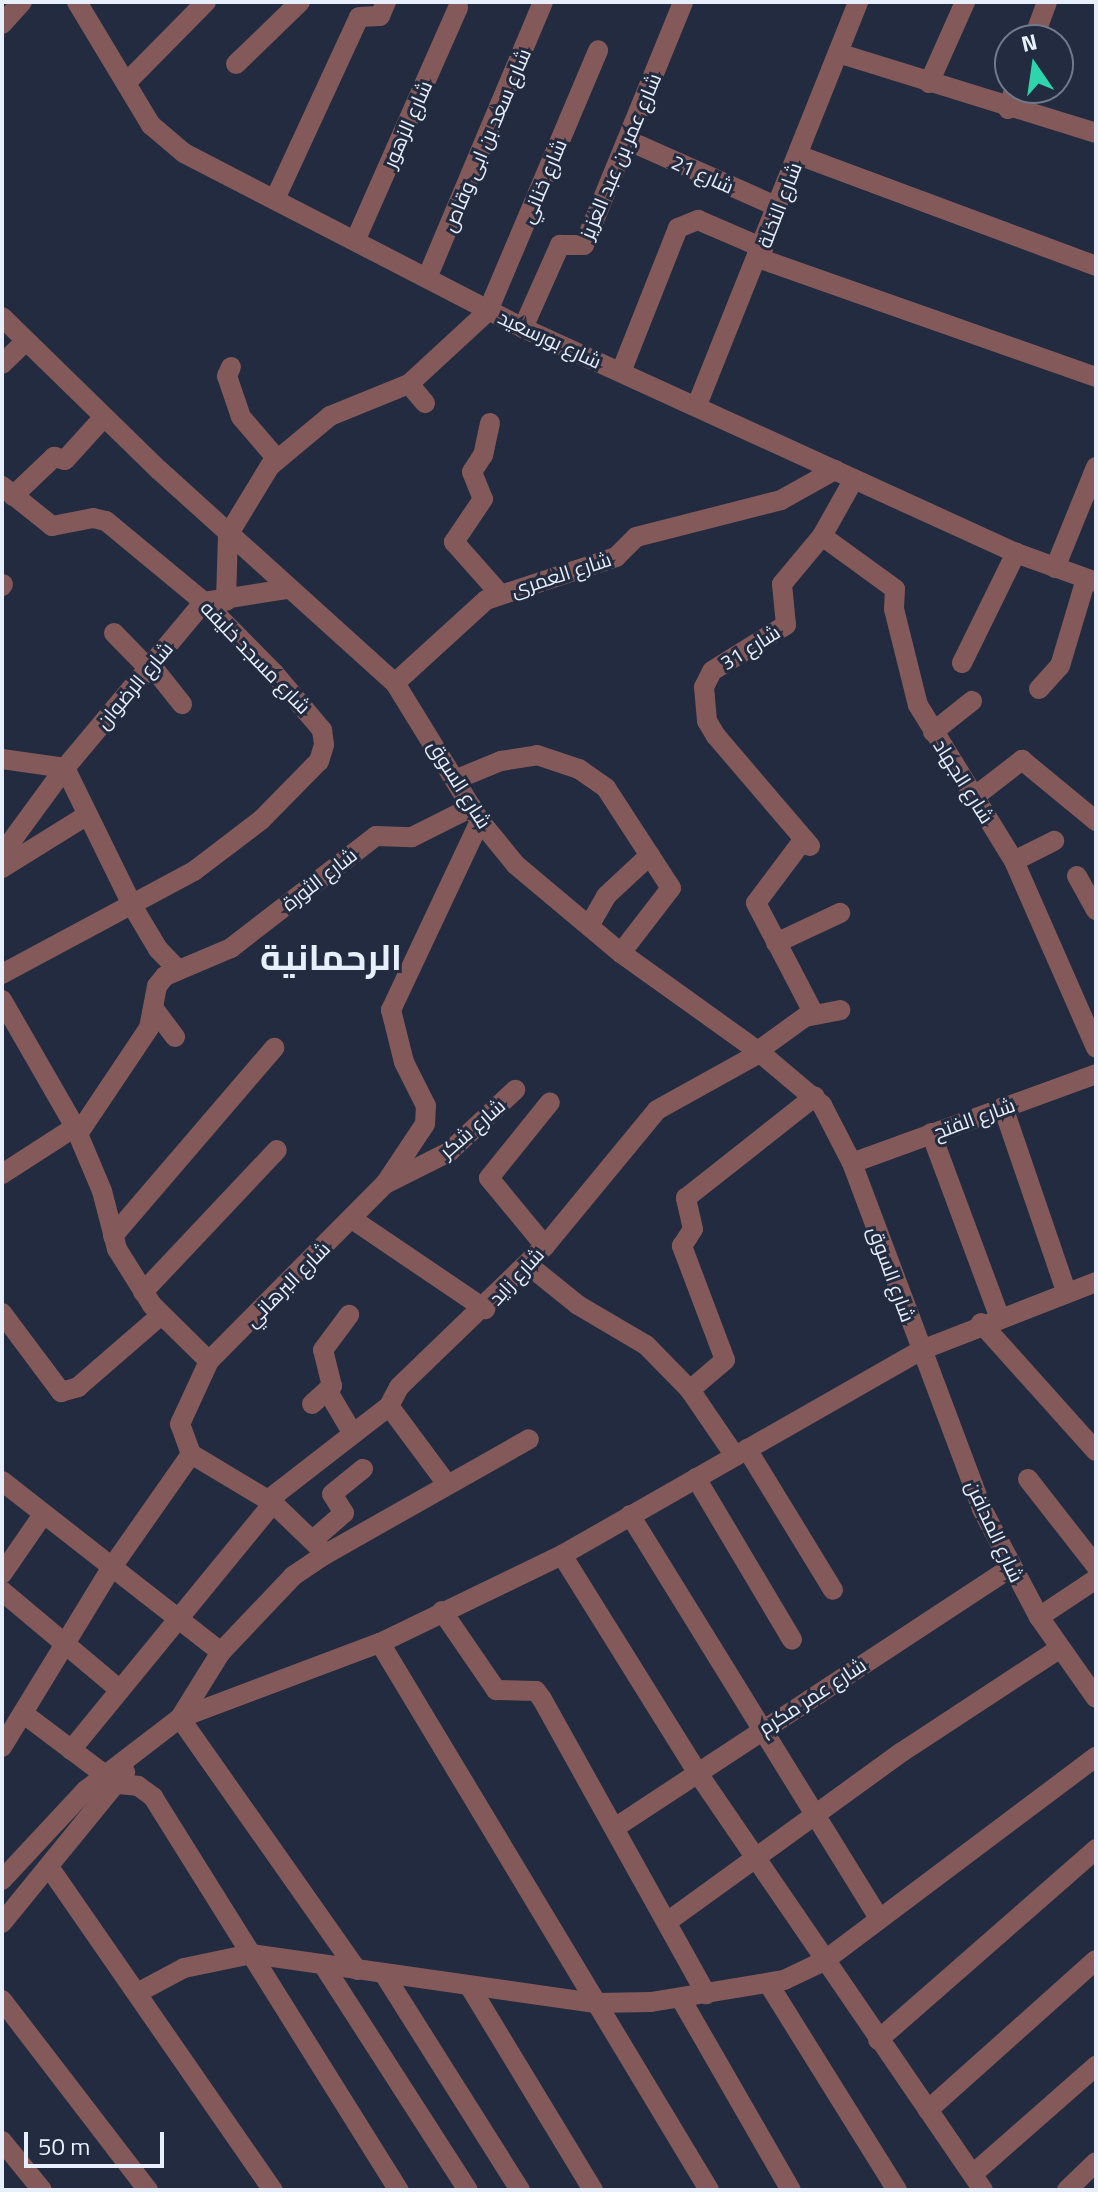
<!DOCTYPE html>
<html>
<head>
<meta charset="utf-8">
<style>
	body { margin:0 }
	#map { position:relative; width:1098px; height:2192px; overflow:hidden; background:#222b3f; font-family:"Titillium Web",Cairo,sans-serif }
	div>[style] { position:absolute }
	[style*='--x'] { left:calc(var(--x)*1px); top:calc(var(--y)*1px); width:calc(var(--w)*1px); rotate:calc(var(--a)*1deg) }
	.minor>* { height:20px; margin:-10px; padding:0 10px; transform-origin:10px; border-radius:10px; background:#835959 }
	span { translate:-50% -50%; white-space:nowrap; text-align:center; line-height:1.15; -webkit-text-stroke:6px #222b3f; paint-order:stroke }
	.street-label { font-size:20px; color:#e8effc }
	.town-label { font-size:36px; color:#e8effc; font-weight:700 }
	.frame { position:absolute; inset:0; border:4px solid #e8effc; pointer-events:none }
	.north { position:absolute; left:994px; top:24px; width:80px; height:80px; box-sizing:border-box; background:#222b3f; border:2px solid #71798b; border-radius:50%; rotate:347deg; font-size:22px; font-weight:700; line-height:32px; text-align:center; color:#e8effc }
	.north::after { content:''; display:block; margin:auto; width:28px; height:36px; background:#2ed4ab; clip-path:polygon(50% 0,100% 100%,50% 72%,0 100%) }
	.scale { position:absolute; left:24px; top:2132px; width:140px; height:36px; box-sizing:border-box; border:4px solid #e8effc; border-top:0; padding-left:10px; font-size:24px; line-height:28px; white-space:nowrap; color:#e8effc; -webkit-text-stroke:6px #222b3f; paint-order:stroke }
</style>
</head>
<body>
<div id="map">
	<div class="minor">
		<div style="--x:77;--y:2;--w:144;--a:59"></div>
		<div style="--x:151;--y:125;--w:43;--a:40.3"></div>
		<div style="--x:184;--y:153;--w:382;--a:27.3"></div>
		<div style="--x:523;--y:328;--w:542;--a:24.53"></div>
		<div style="--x:1016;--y:553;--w:85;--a:19.9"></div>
		<div style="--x:2;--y:24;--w:30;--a:-48"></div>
		<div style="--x:1033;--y:40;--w:40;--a:-69.8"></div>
		<div style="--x:838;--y:53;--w:270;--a:17.2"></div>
		<div style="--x:236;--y:64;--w:89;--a:-44.1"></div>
		<div style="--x:126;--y:83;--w:114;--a:-45.4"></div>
		<div style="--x:929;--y:83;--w:89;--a:-66"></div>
		<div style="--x:1008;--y:109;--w:22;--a:-72"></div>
		<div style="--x:627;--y:140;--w:165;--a:23.9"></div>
		<div style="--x:798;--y:155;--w:318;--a:20.4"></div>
		<div style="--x:275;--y:199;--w:200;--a:-65.2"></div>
		<div style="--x:359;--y:17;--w:21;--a:-3"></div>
		<div style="--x:380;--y:16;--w:15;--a:-67"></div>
		<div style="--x:356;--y:239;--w:253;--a:-66.2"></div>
		<div style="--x:758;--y:258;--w:358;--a:19.4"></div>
		<div style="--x:427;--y:278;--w:299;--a:-67.2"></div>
		<div style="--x:2;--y:317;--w:219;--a:44.3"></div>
		<div style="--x:159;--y:470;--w:318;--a:42.1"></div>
		<div style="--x:395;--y:683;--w:162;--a:58.4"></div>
		<div style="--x:480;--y:821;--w:57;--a:50.7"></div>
		<div style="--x:516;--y:865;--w:137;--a:40"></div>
		<div style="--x:621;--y:953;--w:168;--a:35.6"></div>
		<div style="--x:758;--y:1051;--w:84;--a:40.2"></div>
		<div style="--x:822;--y:1105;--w:65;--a:62.7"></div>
		<div style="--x:852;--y:1163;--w:370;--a:69.4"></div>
		<div style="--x:982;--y:1509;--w:122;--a:62.2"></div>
		<div style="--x:1039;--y:1617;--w:99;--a:54.9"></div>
		<div style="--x:523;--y:328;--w:91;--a:-66"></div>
		<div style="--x:560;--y:245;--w:24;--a:0"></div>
		<div style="--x:584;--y:245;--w:262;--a:-67.8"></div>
		<div style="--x:2;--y:364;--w:33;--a:-44"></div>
		<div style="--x:231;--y:367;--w:10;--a:114"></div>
		<div style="--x:227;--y:376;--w:43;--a:71.1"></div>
		<div style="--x:241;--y:417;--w:55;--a:49.4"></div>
		<div style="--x:621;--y:372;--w:155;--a:-68.4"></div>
		<div style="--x:678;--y:228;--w:22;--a:-22"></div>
		<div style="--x:698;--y:220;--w:71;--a:23.3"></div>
		<div style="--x:409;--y:384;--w:25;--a:50"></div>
		<div style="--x:697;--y:405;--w:434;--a:-68.2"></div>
		<div style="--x:490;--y:423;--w:33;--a:102"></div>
		<div style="--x:483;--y:455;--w:20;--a:123"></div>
		<div style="--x:472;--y:472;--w:29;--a:68"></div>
		<div style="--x:483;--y:499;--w:52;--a:124"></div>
		<div style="--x:454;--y:542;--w:69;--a:48.5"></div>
		<div style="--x:2;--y:486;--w:64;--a:38.7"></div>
		<div style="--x:52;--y:526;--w:42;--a:-11"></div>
		<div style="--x:93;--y:518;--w:13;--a:13"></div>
		<div style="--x:106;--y:521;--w:127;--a:39.6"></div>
		<div style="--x:204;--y:602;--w:100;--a:45.4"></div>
		<div style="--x:274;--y:673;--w:75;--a:49.9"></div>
		<div style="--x:322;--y:730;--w:15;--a:82"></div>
		<div style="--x:324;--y:745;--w:17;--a:107"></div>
		<div style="--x:319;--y:761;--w:83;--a:134.5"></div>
		<div style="--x:261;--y:820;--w:84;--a:142.7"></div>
		<div style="--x:194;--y:871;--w:218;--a:151.8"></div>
		<div style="--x:13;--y:496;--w:57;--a:-43.6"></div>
		<div style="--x:54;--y:457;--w:11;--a:15"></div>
		<div style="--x:65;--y:460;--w:58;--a:-47.8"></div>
		<div style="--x:822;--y:536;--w:90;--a:36"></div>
		<div style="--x:895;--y:589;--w:20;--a:93"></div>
		<div style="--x:894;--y:609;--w:99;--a:76"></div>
		<div style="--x:918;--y:705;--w:183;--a:58.4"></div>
		<div style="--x:1014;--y:861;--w:204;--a:66.3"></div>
		<div style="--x:1055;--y:568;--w:109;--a:-67.9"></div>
		<div style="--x:2;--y:586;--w:2;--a:-63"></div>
		<div style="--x:226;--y:601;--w:66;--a:-88.3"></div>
		<div style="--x:228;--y:535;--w:81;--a:-58.7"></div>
		<div style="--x:270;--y:466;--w:78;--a:-39.8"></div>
		<div style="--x:330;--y:416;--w:85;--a:-22.1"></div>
		<div style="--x:409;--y:384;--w:108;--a:-42.7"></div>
		<div style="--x:488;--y:311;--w:283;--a:-67.1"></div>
		<div style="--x:114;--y:633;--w:49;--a:45.8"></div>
		<div style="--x:962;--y:663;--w:123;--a:-63.9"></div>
		<div style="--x:151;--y:665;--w:50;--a:51.5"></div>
		<div style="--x:395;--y:683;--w:123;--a:-42.4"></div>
		<div style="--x:486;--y:600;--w:137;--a:-18.3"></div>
		<div style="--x:616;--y:557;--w:28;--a:-45"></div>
		<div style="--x:636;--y:537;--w:150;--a:-14.3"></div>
		<div style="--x:781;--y:500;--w:62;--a:-29.1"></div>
		<div style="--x:1039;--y:689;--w:31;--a:-48"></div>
		<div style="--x:1060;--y:666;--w:91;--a:-73.4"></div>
		<div style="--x:933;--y:732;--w:50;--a:-38.5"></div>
		<div style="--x:2;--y:759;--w:64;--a:8.1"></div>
		<div style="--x:65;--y:768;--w:155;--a:63.9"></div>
		<div style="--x:133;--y:907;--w:49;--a:59.2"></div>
		<div style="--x:158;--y:949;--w:29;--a:46"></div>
		<div style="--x:457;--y:779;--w:48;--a:-22.2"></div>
		<div style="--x:501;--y:761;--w:36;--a:-9"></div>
		<div style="--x:537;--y:755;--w:44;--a:18.4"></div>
		<div style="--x:579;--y:769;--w:33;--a:35"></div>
		<div style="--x:606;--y:788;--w:119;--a:57"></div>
		<div style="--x:671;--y:888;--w:82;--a:127.6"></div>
		<div style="--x:974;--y:797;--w:61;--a:-37.6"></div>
		<div style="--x:1022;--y:760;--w:96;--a:39.5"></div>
		<div style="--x:804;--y:839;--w:80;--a:126.9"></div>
		<div style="--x:756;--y:903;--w:125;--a:62.4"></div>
		<div style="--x:810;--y:846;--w:145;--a:-130.5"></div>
		<div style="--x:716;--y:736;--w:17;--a:-121"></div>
		<div style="--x:707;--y:721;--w:34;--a:-95"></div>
		<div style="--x:704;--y:687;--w:18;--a:-63"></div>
		<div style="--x:712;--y:671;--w:87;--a:-31.9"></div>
		<div style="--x:786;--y:625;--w:41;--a:-95.6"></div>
		<div style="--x:782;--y:584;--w:62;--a:-50.2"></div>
		<div style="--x:822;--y:536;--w:65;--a:-60.7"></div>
		<div style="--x:2;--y:854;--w:107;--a:-53.8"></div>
		<div style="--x:65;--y:768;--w:217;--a:-50.1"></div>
		<div style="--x:204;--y:602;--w:83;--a:-9"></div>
		<div style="--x:1014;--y:861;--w:45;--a:-26.6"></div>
		<div style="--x:2;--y:868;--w:100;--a:-31.9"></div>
		<div style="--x:1077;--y:876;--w:39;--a:61"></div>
		<div style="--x:589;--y:926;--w:34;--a:-60"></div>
		<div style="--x:606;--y:896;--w:60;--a:-43"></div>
		<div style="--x:776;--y:943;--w:71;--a:-25.1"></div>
		<div style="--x:2;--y:1000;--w:146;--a:60.1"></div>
		<div style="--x:75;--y:1127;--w:69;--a:67.1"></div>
		<div style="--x:102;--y:1191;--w:60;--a:75.5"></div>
		<div style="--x:117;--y:1249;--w:66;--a:58"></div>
		<div style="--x:152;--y:1305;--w:80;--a:44.5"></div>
		<div style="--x:154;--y:1009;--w:35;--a:53"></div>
		<div style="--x:758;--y:1051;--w:58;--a:-35.9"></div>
		<div style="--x:805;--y:1017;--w:36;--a:-11"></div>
		<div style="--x:1003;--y:1107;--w:194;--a:71.1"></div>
		<div style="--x:931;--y:1133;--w:195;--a:69.6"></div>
		<div style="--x:78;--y:1134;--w:128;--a:-56.2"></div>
		<div style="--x:149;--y:1028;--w:43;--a:-79.2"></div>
		<div style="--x:157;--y:986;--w:13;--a:-51"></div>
		<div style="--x:165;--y:976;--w:72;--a:-23"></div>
		<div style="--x:231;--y:948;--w:183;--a:-37.7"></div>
		<div style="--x:376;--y:836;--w:36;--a:2"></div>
		<div style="--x:412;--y:837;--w:67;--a:-26.6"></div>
		<div style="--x:852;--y:1163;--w:260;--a:-20"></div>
		<div style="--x:2;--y:1174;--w:87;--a:-32.8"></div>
		<div style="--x:385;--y:1184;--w:72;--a:-26.6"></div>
		<div style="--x:449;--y:1152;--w:91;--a:-43.2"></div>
		<div style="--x:352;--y:1219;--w:161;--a:34.1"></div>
		<div style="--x:113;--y:1236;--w:248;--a:-49.4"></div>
		<div style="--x:545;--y:1246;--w:88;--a:-129.5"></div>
		<div style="--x:489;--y:1178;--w:97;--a:-51.2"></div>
		<div style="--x:527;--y:1264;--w:65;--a:38.8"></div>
		<div style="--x:578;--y:1305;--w:79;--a:30.5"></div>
		<div style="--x:646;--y:1345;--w:63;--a:45.6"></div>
		<div style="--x:690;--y:1390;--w:80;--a:55.7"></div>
		<div style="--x:143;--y:1292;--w:195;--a:-46.7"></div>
		<div style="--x:2;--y:1313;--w:99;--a:53.2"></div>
		<div style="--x:61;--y:1392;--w:18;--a:-16"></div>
		<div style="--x:78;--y:1387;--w:110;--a:-40.9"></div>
		<div style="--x:981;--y:1323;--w:172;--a:48.1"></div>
		<div style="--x:327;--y:1390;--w:51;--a:59.4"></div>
		<div style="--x:690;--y:1390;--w:46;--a:-40.6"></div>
		<div style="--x:725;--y:1360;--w:122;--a:-110.7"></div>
		<div style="--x:682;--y:1246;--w:20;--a:-57"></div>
		<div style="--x:693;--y:1229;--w:32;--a:-103"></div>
		<div style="--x:686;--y:1198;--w:164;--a:-38.3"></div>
		<div style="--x:312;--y:1404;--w:27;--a:-42"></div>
		<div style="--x:332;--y:1386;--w:37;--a:-104"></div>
		<div style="--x:323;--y:1350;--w:44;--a:-53.4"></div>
		<div style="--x:389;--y:1406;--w:97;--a:53.4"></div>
		<div style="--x:747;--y:1449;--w:165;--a:58.6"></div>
		<div style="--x:696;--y:1478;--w:188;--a:59.3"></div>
		<div style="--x:1028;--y:1479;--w:110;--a:52"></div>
		<div style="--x:2;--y:1481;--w:278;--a:38"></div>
		<div style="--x:268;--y:1500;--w:153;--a:-37.8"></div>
		<div style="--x:389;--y:1406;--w:21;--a:-62"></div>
		<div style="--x:399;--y:1387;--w:203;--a:-44"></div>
		<div style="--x:545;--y:1246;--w:176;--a:-50.5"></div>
		<div style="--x:657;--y:1110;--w:118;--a:-29"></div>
		<div style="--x:630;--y:1515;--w:474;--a:58.3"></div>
		<div style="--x:313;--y:1540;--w:41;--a:-41.1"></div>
		<div style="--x:344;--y:1513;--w:22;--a:-122"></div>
		<div style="--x:332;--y:1494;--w:40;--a:-39"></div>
		<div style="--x:326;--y:1554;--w:233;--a:-29.5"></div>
		<div style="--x:562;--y:1555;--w:256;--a:58.1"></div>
		<div style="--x:697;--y:1772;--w:506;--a:55.62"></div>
		<div style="--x:2;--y:1574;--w:70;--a:-55.4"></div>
		<div style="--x:2;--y:1591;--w:154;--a:40"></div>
		<div style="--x:442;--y:1611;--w:96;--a:55.6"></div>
		<div style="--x:496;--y:1690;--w:40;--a:1.4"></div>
		<div style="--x:536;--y:1691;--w:10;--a:53"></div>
		<div style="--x:542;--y:1699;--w:338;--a:60.9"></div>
		<div style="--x:1039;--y:1617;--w:69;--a:-33.7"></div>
		<div style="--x:380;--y:1643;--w:638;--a:58.97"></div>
		<div style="--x:24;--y:1714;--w:116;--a:37"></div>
		<div style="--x:117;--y:1784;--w:21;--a:5"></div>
		<div style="--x:138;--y:1786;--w:19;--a:36"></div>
		<div style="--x:153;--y:1797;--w:464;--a:58"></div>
		<div style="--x:2;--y:1747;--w:211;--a:-58.6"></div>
		<div style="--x:112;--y:1567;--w:138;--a:-55"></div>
		<div style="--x:71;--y:1750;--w:319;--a:-50.7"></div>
		<div style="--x:616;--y:1827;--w:472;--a:-33.3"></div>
		<div style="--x:49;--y:1867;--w:393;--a:55.3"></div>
		<div style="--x:2;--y:1880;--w:123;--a:-47"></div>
		<div style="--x:86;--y:1790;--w:118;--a:-37.5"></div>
		<div style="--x:180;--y:1718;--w:214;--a:-20.6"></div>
		<div style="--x:380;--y:1643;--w:202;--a:-25.8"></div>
		<div style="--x:562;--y:1555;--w:411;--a:-29.7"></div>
		<div style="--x:919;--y:1351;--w:190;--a:-21.3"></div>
		<div style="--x:667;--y:1922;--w:290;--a:-35.9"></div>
		<div style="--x:902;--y:1752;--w:188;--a:-33.3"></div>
		<div style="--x:2;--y:1923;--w:195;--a:-50.8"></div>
		<div style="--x:324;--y:1966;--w:266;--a:57.3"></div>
		<div style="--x:357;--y:1970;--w:308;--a:-125.1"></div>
		<div style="--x:180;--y:1718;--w:78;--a:-58.2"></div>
		<div style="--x:221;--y:1652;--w:105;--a:-46.5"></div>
		<div style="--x:293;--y:1576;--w:40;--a:-34"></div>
		<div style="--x:326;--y:1554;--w:74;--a:-136.1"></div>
		<div style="--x:273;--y:1503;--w:96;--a:-149.1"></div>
		<div style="--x:191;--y:1454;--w:32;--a:-110"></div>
		<div style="--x:180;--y:1424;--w:69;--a:-65.3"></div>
		<div style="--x:209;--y:1361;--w:250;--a:-45.2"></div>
		<div style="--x:385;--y:1184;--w:72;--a:-56.3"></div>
		<div style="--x:425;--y:1124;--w:18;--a:-87"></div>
		<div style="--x:426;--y:1106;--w:49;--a:-116.6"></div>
		<div style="--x:404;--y:1062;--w:54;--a:-104"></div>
		<div style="--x:391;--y:1010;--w:209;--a:-64.8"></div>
		<div style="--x:384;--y:1974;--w:255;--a:57.8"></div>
		<div style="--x:768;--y:1983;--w:244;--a:58.1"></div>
		<div style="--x:470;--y:1987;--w:237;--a:58.8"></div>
		<div style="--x:139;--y:1992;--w:51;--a:-28.1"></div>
		<div style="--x:184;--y:1968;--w:68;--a:-11.8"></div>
		<div style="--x:251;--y:1954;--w:348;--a:8.1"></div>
		<div style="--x:596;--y:2003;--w:55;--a:-1"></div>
		<div style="--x:651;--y:2002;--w:135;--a:-9.4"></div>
		<div style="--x:784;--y:1980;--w:44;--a:-25.4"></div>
		<div style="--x:824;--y:1961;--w:340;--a:-36.9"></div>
		<div style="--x:681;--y:1999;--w:220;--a:60.1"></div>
		<div style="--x:2;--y:2000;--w:240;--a:52.5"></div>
		<div style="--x:878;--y:2040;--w:290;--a:-41.2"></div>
		<div style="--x:928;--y:2110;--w:225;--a:-41.8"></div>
		<div style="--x:2;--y:2141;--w:63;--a:50.8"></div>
		<div style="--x:973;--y:2174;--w:164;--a:-41.3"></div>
		<div style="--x:1067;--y:2190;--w:40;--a:-44"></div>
	</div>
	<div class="street-label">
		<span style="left:407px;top:124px;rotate:-66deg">شارع الزهور</span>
		<span style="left:486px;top:140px;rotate:-67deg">شارع سعد بن ابى وقاص</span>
		<span style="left:620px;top:156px;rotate:-67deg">شارع عمر بن عبد العزيز</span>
		<span style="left:703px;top:174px;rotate:24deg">شارع 21</span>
		<span style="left:543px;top:181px;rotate:-67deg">شارع خناني</span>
		<span style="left:779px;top:205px;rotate:-69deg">شارع النخلة</span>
		<span style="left:550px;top:339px;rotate:25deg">شارع بورسعيد</span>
		<span style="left:561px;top:574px;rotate:-18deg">شارع العمرى</span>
		<span style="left:750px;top:647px;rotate:-32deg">شارع 31</span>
		<span style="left:256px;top:657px;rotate:46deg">شارع مسجد خليفه</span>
		<span style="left:134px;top:685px;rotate:-50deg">شارع الرضوان</span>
		<span style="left:964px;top:781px;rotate:58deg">شارع الجهاد</span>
		<span style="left:460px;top:784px;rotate:58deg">شارع السوق</span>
		<span style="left:319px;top:879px;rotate:-38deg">شارع الثورة</span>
		<span style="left:974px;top:1118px;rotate:-20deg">شارع الفتح</span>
		<span style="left:472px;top:1128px;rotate:-41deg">شارع شكر</span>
		<span style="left:892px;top:1274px;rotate:70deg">شارع السوق</span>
		<span style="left:516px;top:1276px;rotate:-47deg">شارع زايد</span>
		<span style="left:287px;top:1284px;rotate:-45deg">شارع البرهاني</span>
		<span style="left:995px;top:1531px;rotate:65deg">شارع المدافن</span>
		<span style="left:812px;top:1696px;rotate:-33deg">شارع عمر مكرم</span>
	</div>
	<div class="town-label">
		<span style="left:331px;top:957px">الرحمانية</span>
	</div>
	<div class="frame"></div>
	<div class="north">N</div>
	<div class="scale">50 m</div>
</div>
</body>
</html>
